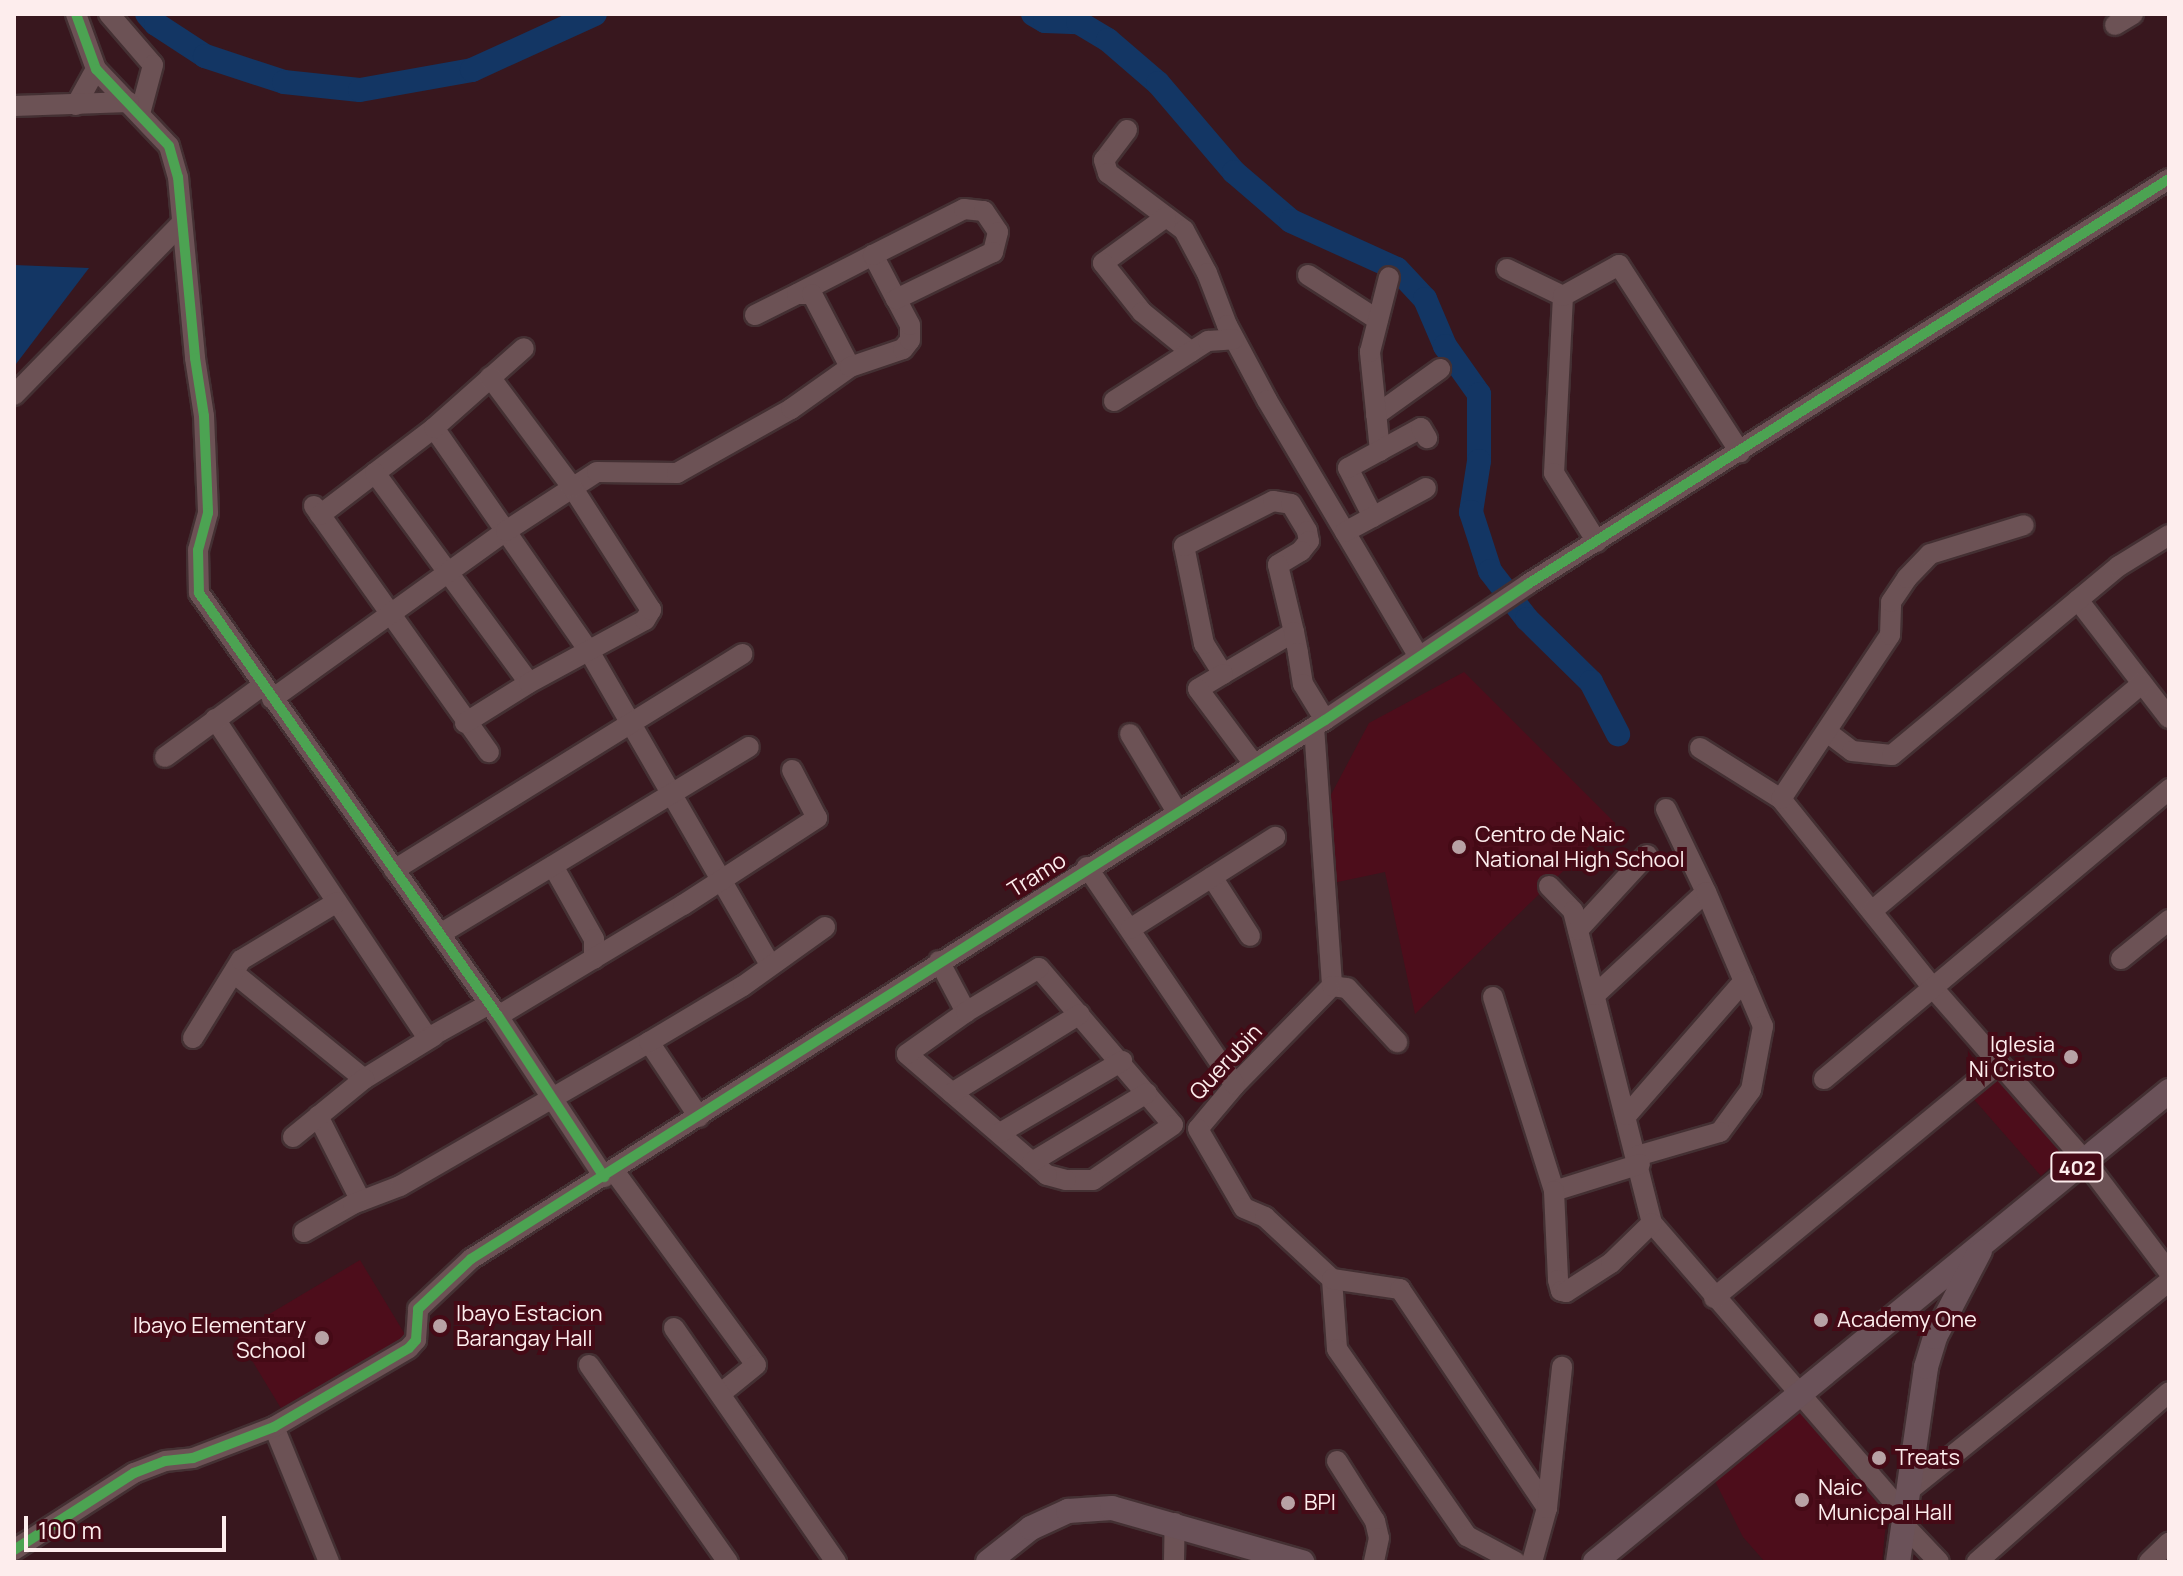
<!DOCTYPE html>
<html>
<head>
<meta charset="utf-8">
<style>
	body { margin:0 }
	#map { position:relative; width:2183px; height:1576px; overflow:hidden; background:#38171e; font-family:Manrope,sans-serif }
	div>[style] { position:absolute }
	[style*='--x'] { left:calc(var(--x)*1px); top:calc(var(--y)*1px); width:calc(var(--w)*1px); rotate:calc(var(--a)*1deg) }
	.built>* { inset:0; background:#4d0d1b }
	.water>* { inset:0; background:#133664 }
	.river>* { height:24px; margin:-12px; padding:0 12px; transform-origin:12px; border-radius:12px; background:#133664 }
	.roads { filter:drop-shadow(2px 0 #443033) drop-shadow(-2px 0 #443033) drop-shadow(0 2px #443033) drop-shadow(0 -2px #443033) }
	.minor>* { height:20px; margin:-10px; padding:0 10px; transform-origin:10px; border-radius:10px; background:#6c5255 }
	.major>* { height:24px; margin:-12px; padding:0 12px; transform-origin:12px; border-radius:12px; background:#6b5259 }
	.cycleway>* { height:10px; margin:-5px; padding:0 5px; transform-origin:5px; border-radius:5px; background:#4ca352 }
	.dots>* { width:22px; height:22px; translate:-50% -50%; box-sizing:border-box; border:4px solid #450a16; border-radius:50% }
	span { translate:-50% -50%; white-space:nowrap; text-align:center; line-height:1.15; -webkit-text-stroke:8px #450a16; paint-order:stroke }
	.shield-label span { padding:2px 6px; background:#450a16; border:2px solid; border-radius:6px; -webkit-text-stroke-width:0 }
	.shield-label { font-size:20px; color:#fdeded; font-weight:700 }
	.poi-label { font-size:22px; color:#fdeded }
	.left { translate:0 -50%; text-align:left }
	.right { translate:-100% -50%; text-align:right }
	.street-label { font-size:22px; color:#fdeded }
	.frame { position:absolute; inset:0; border:16px solid #fdeded; pointer-events:none }
	.scale { position:absolute; left:24px; top:1516px; width:202px; height:36px; box-sizing:border-box; border:4px solid #fdeded; border-top:0; padding-left:10px; font-size:24px; line-height:28px; white-space:nowrap; color:#fdeded; -webkit-text-stroke:6px #450a16; paint-order:stroke }
</style>
</head>
<body>
<div id="map">
	<div class="built">
		<div style="clip-path:polygon(1464px 672px,1614px 822px,1415px 1014px,1385px 872px,1333px 883px,1324px 808px,1369px 723px)"></div>
		<div style="clip-path:polygon(2001px 1074px,2070px 1149px,2041px 1176px,1971px 1096px)"></div>
		<div style="clip-path:polygon(360px 1260px,409px 1341px,285px 1415px,236px 1334px)"></div>
		<div style="clip-path:polygon(1799px 1411px,1887px 1512px,1882px 1562px,1765px 1562px,1743px 1537px,1715px 1481px)"></div>
	</div>
	<div class="water">
		<div style="clip-path:polygon(14px 265px,89px 268px,16px 364px,14px 364px)"></div>
	</div>
	<div class="river">
		<div style="--x:147;--y:14;--w:13;--a:48"></div>
		<div style="--x:156;--y:24;--w:59;--a:33.1"></div>
		<div style="--x:205;--y:56;--w:83;--a:18.2"></div>
		<div style="--x:284;--y:82;--w:76;--a:6"></div>
		<div style="--x:360;--y:90;--w:114;--a:-10.1"></div>
		<div style="--x:472;--y:70;--w:135;--a:-24.5"></div>
		<div style="--x:1033;--y:14;--w:14;--a:30"></div>
		<div style="--x:1045;--y:21;--w:33;--a:2"></div>
		<div style="--x:1078;--y:22;--w:35;--a:31"></div>
		<div style="--x:1108;--y:40;--w:66;--a:40.7"></div>
		<div style="--x:1158;--y:83;--w:117;--a:49.5"></div>
		<div style="--x:1234;--y:172;--w:75;--a:40.7"></div>
		<div style="--x:1291;--y:221;--w:116;--a:24.4"></div>
		<div style="--x:1397;--y:269;--w:41;--a:47"></div>
		<div style="--x:1425;--y:299;--w:51;--a:66.9"></div>
		<div style="--x:1445;--y:346;--w:59;--a:54.7"></div>
		<div style="--x:1479;--y:394;--w:67;--a:90"></div>
		<div style="--x:1479;--y:461;--w:52;--a:98.9"></div>
		<div style="--x:1471;--y:512;--w:62;--a:72.1"></div>
		<div style="--x:1490;--y:571;--w:61;--a:52.4"></div>
		<div style="--x:1527;--y:619;--w:90;--a:44.5"></div>
		<div style="--x:1591;--y:682;--w:59;--a:62.6"></div>
	</div>
	<div class="roads">
		<div class="minor">
			<div style="--x:76;--y:14;--w:59;--a:70"></div>
			<div style="--x:96;--y:69;--w:106;--a:46.5"></div>
			<div style="--x:169;--y:146;--w:32;--a:74"></div>
			<div style="--x:178;--y:177;--w:182;--a:84.6"></div>
			<div style="--x:195;--y:358;--w:59;--a:81.2"></div>
			<div style="--x:204;--y:416;--w:97;--a:87.6"></div>
			<div style="--x:208;--y:513;--w:38;--a:105"></div>
			<div style="--x:198;--y:550;--w:43;--a:88.7"></div>
			<div style="--x:199;--y:593;--w:518;--a:54.75"></div>
			<div style="--x:498;--y:1016;--w:193;--a:56.6"></div>
			<div style="--x:109;--y:14;--w:67;--a:49.2"></div>
			<div style="--x:153;--y:65;--w:51;--a:104.9"></div>
			<div style="--x:2115;--y:25;--w:21;--a:-31"></div>
			<div style="--x:76;--y:105;--w:41;--a:-60.9"></div>
			<div style="--x:14;--y:106;--w:115;--a:-2"></div>
			<div style="--x:1127;--y:130;--w:38;--a:127"></div>
			<div style="--x:1104;--y:160;--w:14;--a:73"></div>
			<div style="--x:1108;--y:173;--w:95;--a:36.9"></div>
			<div style="--x:1184;--y:230;--w:49;--a:61.9"></div>
			<div style="--x:1207;--y:273;--w:56;--a:69"></div>
			<div style="--x:1227;--y:325;--w:85;--a:61.9"></div>
			<div style="--x:1267;--y:400;--w:296;--a:59.4"></div>
			<div style="--x:1166;--y:217;--w:78;--a:143.9"></div>
			<div style="--x:1103;--y:263;--w:63;--a:51.5"></div>
			<div style="--x:1142;--y:312;--w:63;--a:39.2"></div>
			<div style="--x:1507;--y:269;--w:62;--a:25.7"></div>
			<div style="--x:1563;--y:296;--w:177;--a:92.9"></div>
			<div style="--x:1554;--y:473;--w:81;--a:58.1"></div>
			<div style="--x:1308;--y:275;--w:83;--a:32.7"></div>
			<div style="--x:799;--y:293;--w:83;--a:-27.2"></div>
			<div style="--x:1563;--y:296;--w:64;--a:-29"></div>
			<div style="--x:1619;--y:265;--w:223;--a:57.1"></div>
			<div style="--x:755;--y:315;--w:47;--a:-26.6"></div>
			<div style="--x:797;--y:294;--w:15;--a:0"></div>
			<div style="--x:812;--y:294;--w:82;--a:62.5"></div>
			<div style="--x:14;--y:395;--w:239;--a:-45.7"></div>
			<div style="--x:1114;--y:401;--w:112;--a:-32.6"></div>
			<div style="--x:1208;--y:341;--w:26;--a:-4"></div>
			<div style="--x:1376;--y:415;--w:79;--a:-35.7"></div>
			<div style="--x:434;--y:428;--w:272;--a:55.2"></div>
			<div style="--x:589;--y:651;--w:362;--a:60"></div>
			<div style="--x:1380;--y:451;--w:100;--a:-95.8"></div>
			<div style="--x:1370;--y:352;--w:77;--a:-75.8"></div>
			<div style="--x:375;--y:473;--w:74;--a:-37.3"></div>
			<div style="--x:434;--y:428;--w:120;--a:-41.6"></div>
			<div style="--x:314;--y:506;--w:302;--a:54.6"></div>
			<div style="--x:320;--y:515;--w:69;--a:-37.4"></div>
			<div style="--x:375;--y:473;--w:260;--a:53.7"></div>
			<div style="--x:1373;--y:517;--w:55;--a:-117"></div>
			<div style="--x:1348;--y:468;--w:83;--a:-28.7"></div>
			<div style="--x:1421;--y:428;--w:12;--a:59"></div>
			<div style="--x:1345;--y:532;--w:92;--a:-28.5"></div>
			<div style="--x:2078;--y:600;--w:149;--a:52.4"></div>
			<div style="--x:1294;--y:632;--w:82;--a:149.4"></div>
			<div style="--x:1223;--y:674;--w:36;--a:-122"></div>
			<div style="--x:1204;--y:644;--w:100;--a:-101.5"></div>
			<div style="--x:1184;--y:546;--w:100;--a:-26.8"></div>
			<div style="--x:1273;--y:501;--w:18;--a:9"></div>
			<div style="--x:1291;--y:504;--w:31;--a:59"></div>
			<div style="--x:1307;--y:531;--w:10;--a:79"></div>
			<div style="--x:1309;--y:541;--w:13;--a:129"></div>
			<div style="--x:1301;--y:551;--w:27;--a:149"></div>
			<div style="--x:1278;--y:565;--w:69;--a:76.6"></div>
			<div style="--x:1294;--y:632;--w:21;--a:79"></div>
			<div style="--x:1298;--y:653;--w:31;--a:81"></div>
			<div style="--x:1303;--y:684;--w:42;--a:58.6"></div>
			<div style="--x:1223;--y:674;--w:29;--a:149"></div>
			<div style="--x:1198;--y:689;--w:94;--a:53.3"></div>
			<div style="--x:272;--y:699;--w:288;--a:-35.7"></div>
			<div style="--x:506;--y:531;--w:108;--a:-33"></div>
			<div style="--x:597;--y:472;--w:80;--a:0.7"></div>
			<div style="--x:677;--y:473;--w:131;--a:-29.3"></div>
			<div style="--x:791;--y:409;--w:72;--a:-35.4"></div>
			<div style="--x:850;--y:367;--w:56;--a:-18.8"></div>
			<div style="--x:903;--y:349;--w:11;--a:-52"></div>
			<div style="--x:910;--y:340;--w:15;--a:-90"></div>
			<div style="--x:910;--y:325;--w:30;--a:-118"></div>
			<div style="--x:896;--y:299;--w:50;--a:-117.6"></div>
			<div style="--x:873;--y:255;--w:102;--a:-26.8"></div>
			<div style="--x:964;--y:209;--w:20;--a:6"></div>
			<div style="--x:984;--y:211;--w:25;--a:56"></div>
			<div style="--x:998;--y:232;--w:21;--a:104"></div>
			<div style="--x:993;--y:252;--w:108;--a:154.1"></div>
			<div style="--x:215;--y:719;--w:384;--a:56.3"></div>
			<div style="--x:428;--y:1038;--w:70;--a:-29.1"></div>
			<div style="--x:465;--y:723;--w:75;--a:-32"></div>
			<div style="--x:529;--y:683;--w:132;--a:-28.5"></div>
			<div style="--x:645;--y:620;--w:12;--a:-59"></div>
			<div style="--x:651;--y:610;--w:146;--a:-122.7"></div>
			<div style="--x:572;--y:487;--w:137;--a:-126.7"></div>
			<div style="--x:1314;--y:727;--w:260;--a:86"></div>
			<div style="--x:1332;--y:986;--w:139;--a:134.4"></div>
			<div style="--x:1235;--y:1085;--w:57;--a:130.1"></div>
			<div style="--x:1198;--y:1129;--w:91;--a:59.8"></div>
			<div style="--x:1244;--y:1208;--w:23;--a:23"></div>
			<div style="--x:1265;--y:1217;--w:91;--a:42.8"></div>
			<div style="--x:1332;--y:1279;--w:70;--a:85.9"></div>
			<div style="--x:1337;--y:1349;--w:228;--a:55.2"></div>
			<div style="--x:1467;--y:1536;--w:55;--a:28"></div>
			<div style="--x:1827;--y:732;--w:31;--a:37"></div>
			<div style="--x:1852;--y:751;--w:40;--a:5.7"></div>
			<div style="--x:1892;--y:755;--w:295;--a:-39.8"></div>
			<div style="--x:2119;--y:566;--w:59;--a:-31.8"></div>
			<div style="--x:1130;--y:734;--w:91;--a:58.9"></div>
			<div style="--x:1700;--y:748;--w:96;--a:32.2"></div>
			<div style="--x:1781;--y:799;--w:243;--a:51.2"></div>
			<div style="--x:1933;--y:988;--w:230;--a:48.7"></div>
			<div style="--x:2085;--y:1161;--w:139;--a:52.9"></div>
			<div style="--x:165;--y:757;--w:120;--a:-36.2"></div>
			<div style="--x:1781;--y:799;--w:197;--a:-56.4"></div>
			<div style="--x:1890;--y:635;--w:33;--a:-88"></div>
			<div style="--x:1891;--y:602;--w:29;--a:-56"></div>
			<div style="--x:1907;--y:578;--w:33;--a:-46"></div>
			<div style="--x:1930;--y:554;--w:98;--a:-17.1"></div>
			<div style="--x:1666;--y:809;--w:92;--a:64.3"></div>
			<div style="--x:553;--y:866;--w:84;--a:60.7"></div>
			<div style="--x:594;--y:939;--w:20;--a:90"></div>
			<div style="--x:1087;--y:867;--w:263;--a:55.8"></div>
			<div style="--x:394;--y:870;--w:410;--a:-31.8"></div>
			<div style="--x:1212;--y:877;--w:70;--a:57.2"></div>
			<div style="--x:1549;--y:886;--w:35;--a:46"></div>
			<div style="--x:1573;--y:911;--w:322;--a:75.8"></div>
			<div style="--x:1652;--y:1223;--w:385;--a:49.1"></div>
			<div style="--x:1872;--y:911;--w:353;--a:-40.1"></div>
			<div style="--x:1130;--y:929;--w:172;--a:-32.4"></div>
			<div style="--x:1578;--y:930;--w:102;--a:-47.4"></div>
			<div style="--x:440;--y:934;--w:361;--a:-31.2"></div>
			<div style="--x:2121;--y:959;--w:62;--a:-39.1"></div>
			<div style="--x:939;--y:961;--w:58;--a:62.1"></div>
			<div style="--x:1039;--y:968;--w:206;--a:49.5"></div>
			<div style="--x:1173;--y:1125;--w:97;--a:145.5"></div>
			<div style="--x:1093;--y:1180;--w:27;--a:180"></div>
			<div style="--x:1066;--y:1180;--w:20;--a:-165"></div>
			<div style="--x:1047;--y:1175;--w:185;--a:-139.2"></div>
			<div style="--x:907;--y:1054;--w:72;--a:-35.4"></div>
			<div style="--x:966;--y:1012;--w:85;--a:-31.1"></div>
			<div style="--x:235;--y:974;--w:166;--a:39.1"></div>
			<div style="--x:364;--y:1079;--w:82;--a:-31.6"></div>
			<div style="--x:1332;--y:986;--w:15;--a:8"></div>
			<div style="--x:1347;--y:988;--w:74;--a:47.2"></div>
			<div style="--x:1595;--y:995;--w:151;--a:-42.9"></div>
			<div style="--x:1706;--y:892;--w:146;--a:67"></div>
			<div style="--x:1763;--y:1026;--w:65;--a:100.6"></div>
			<div style="--x:1751;--y:1090;--w:52;--a:126.4"></div>
			<div style="--x:1720;--y:1132;--w:86;--a:163.9"></div>
			<div style="--x:1493;--y:997;--w:203;--a:72.5"></div>
			<div style="--x:1554;--y:1191;--w:90;--a:-17.4"></div>
			<div style="--x:498;--y:1016;--w:216;--a:-31"></div>
			<div style="--x:683;--y:905;--w:160;--a:-33"></div>
			<div style="--x:817;--y:818;--w:54;--a:-117.5"></div>
			<div style="--x:193;--y:1038;--w:92;--a:-58.4"></div>
			<div style="--x:241;--y:960;--w:112;--a:-31.1"></div>
			<div style="--x:649;--y:1042;--w:90;--a:56.3"></div>
			<div style="--x:1824;--y:1079;--w:451;--a:-40"></div>
			<div style="--x:952;--y:1093;--w:150;--a:-31.7"></div>
			<div style="--x:1627;--y:1115;--w:178;--a:-48.9"></div>
			<div style="--x:318;--y:1116;--w:95;--a:63.2"></div>
			<div style="--x:1000;--y:1133;--w:142;--a:-30.5"></div>
			<div style="--x:293;--y:1137;--w:92;--a:-39.2"></div>
			<div style="--x:1032;--y:1162;--w:134;--a:-31"></div>
			<div style="--x:614;--y:1171;--w:240;--a:53.8"></div>
			<div style="--x:756;--y:1365;--w:46;--a:141.1"></div>
			<div style="--x:1554;--y:1191;--w:89;--a:87.4"></div>
			<div style="--x:1558;--y:1280;--w:11;--a:75"></div>
			<div style="--x:1561;--y:1291;--w:5;--a:11"></div>
			<div style="--x:1566;--y:1292;--w:54;--a:-32.8"></div>
			<div style="--x:1611;--y:1263;--w:57;--a:-44.3"></div>
			<div style="--x:304;--y:1232;--w:56;--a:-29.7"></div>
			<div style="--x:353;--y:1204;--w:50;--a:-21"></div>
			<div style="--x:400;--y:1186;--w:288;--a:-30"></div>
			<div style="--x:649;--y:1042;--w:109;--a:-30.8"></div>
			<div style="--x:743;--y:986;--w:101;--a:-35.7"></div>
			<div style="--x:1332;--y:1279;--w:69;--a:8.4"></div>
			<div style="--x:1400;--y:1289;--w:264;--a:56.1"></div>
			<div style="--x:1714;--y:1298;--w:369;--a:-39.5"></div>
			<div style="--x:674;--y:1328;--w:285;--a:55.3"></div>
			<div style="--x:589;--y:1365;--w:241;--a:54.8"></div>
			<div style="--x:274;--y:1427;--w:146;--a:67.8"></div>
			<div style="--x:1337;--y:1461;--w:71;--a:57.7"></div>
			<div style="--x:1375;--y:1521;--w:17;--a:77"></div>
			<div style="--x:1379;--y:1538;--w:25;--a:102"></div>
			<div style="--x:1907;--y:1492;--w:336;--a:-38.8"></div>
			<div style="--x:1903;--y:1524;--w:52;--a:46.5"></div>
			<div style="--x:14;--y:1550;--w:143;--a:-32.7"></div>
			<div style="--x:134;--y:1473;--w:33;--a:-21"></div>
			<div style="--x:165;--y:1461;--w:28;--a:-6"></div>
			<div style="--x:193;--y:1458;--w:87;--a:-20.9"></div>
			<div style="--x:274;--y:1427;--w:156;--a:-30.3"></div>
			<div style="--x:409;--y:1348;--w:11;--a:-49"></div>
			<div style="--x:416;--y:1340;--w:31;--a:-86"></div>
			<div style="--x:418;--y:1309;--w:73;--a:-43.3"></div>
			<div style="--x:471;--y:1259;--w:1010;--a:-32.26"></div>
			<div style="--x:1325;--y:720;--w:244;--a:-33.8"></div>
			<div style="--x:1528;--y:584;--w:758;--a:-32.29"></div>
			<div style="--x:1174;--y:1562;--w:39;--a:-89"></div>
			<div style="--x:1532;--y:1562;--w:56;--a:-74.5"></div>
			<div style="--x:1547;--y:1508;--w:142;--a:-83.9"></div>
			<div style="--x:1977;--y:1562;--w:256;--a:-41.5"></div>
			<div style="--x:2149;--y:1562;--w:28;--a:-44"></div>
		</div>
		<div class="major">
			<div style="--x:988;--y:1562;--w:55;--a:-38.3"></div>
			<div style="--x:1031;--y:1528;--w:41;--a:-24.7"></div>
			<div style="--x:1068;--y:1511;--w:44;--a:-3.9"></div>
			<div style="--x:1112;--y:1508;--w:198;--a:15.9"></div>
			<div style="--x:1595;--y:1562;--w:743;--a:-39.37"></div>
			<div style="--x:1898;--y:1562;--w:197;--a:-81.8"></div>
			<div style="--x:1926;--y:1367;--w:31;--a:-73"></div>
			<div style="--x:1935;--y:1337;--w:97;--a:-62.4"></div>
		</div>
	</div>
	<div class="cycleway">
		<div style="--x:76;--y:14;--w:59;--a:70"></div>
		<div style="--x:96;--y:69;--w:106;--a:46.5"></div>
		<div style="--x:169;--y:146;--w:32;--a:74"></div>
		<div style="--x:178;--y:177;--w:182;--a:84.6"></div>
		<div style="--x:195;--y:358;--w:59;--a:81.2"></div>
		<div style="--x:204;--y:416;--w:97;--a:87.6"></div>
		<div style="--x:208;--y:513;--w:38;--a:105"></div>
		<div style="--x:198;--y:550;--w:43;--a:88.7"></div>
		<div style="--x:199;--y:593;--w:518;--a:54.75"></div>
		<div style="--x:498;--y:1016;--w:193;--a:56.6"></div>
		<div style="--x:14;--y:1550;--w:143;--a:-32.7"></div>
		<div style="--x:134;--y:1473;--w:33;--a:-21"></div>
		<div style="--x:165;--y:1461;--w:28;--a:-6"></div>
		<div style="--x:193;--y:1458;--w:87;--a:-20.9"></div>
		<div style="--x:274;--y:1427;--w:156;--a:-30.3"></div>
		<div style="--x:409;--y:1348;--w:11;--a:-49"></div>
		<div style="--x:416;--y:1340;--w:31;--a:-86"></div>
		<div style="--x:418;--y:1309;--w:73;--a:-43.3"></div>
		<div style="--x:471;--y:1259;--w:1010;--a:-32.26"></div>
		<div style="--x:1325;--y:720;--w:244;--a:-33.8"></div>
		<div style="--x:1528;--y:584;--w:758;--a:-32.29"></div>
	</div>
	<div class="dots">
		<div style="left:1459px;top:847px;background:#b8a2a5"></div>
		<div style="left:2071px;top:1057px;background:#b8a2a5"></div>
		<div style="left:1821px;top:1320px;background:#b8a2a5"></div>
		<div style="left:440px;top:1326px;background:#b8a2a5"></div>
		<div style="left:322px;top:1338px;background:#b8a2a5"></div>
		<div style="left:1879px;top:1458px;background:#b8a2a5"></div>
		<div style="left:1802px;top:1500px;background:#b8a2a5"></div>
		<div style="left:1288px;top:1503px;background:#b8a2a5"></div>
	</div>
	<div class="shield-label">
		<span style="left:2077px;top:1167px">402</span>
	</div>
	<div class="poi-label">
		<span class="left" style="left:1475px;top:847px">Centro de Naic<br>National High School</span>
		<span class="right" style="left:2055px;top:1057px">Iglesia<br>Ni Cristo</span>
		<span class="left" style="left:456px;top:1326px">Ibayo Estacion<br>Barangay Hall</span>
		<span class="left" style="left:1837px;top:1320px">Academy One</span>
		<span class="right" style="left:306px;top:1338px">Ibayo Elementary<br>School</span>
		<span class="left" style="left:1895px;top:1458px">Treats</span>
		<span class="left" style="left:1818px;top:1500px">Naic<br>Municpal Hall</span>
		<span class="left" style="left:1304px;top:1503px">BPI</span>
	</div>
	<div class="street-label">
		<span style="left:1037px;top:875px;rotate:-32deg">Tramo</span>
		<span style="left:1226px;top:1062px;rotate:-47deg">Querubin</span>
	</div>
	<div class="frame"></div>
	<div class="scale">100 m</div>
</div>
</body>
</html>
